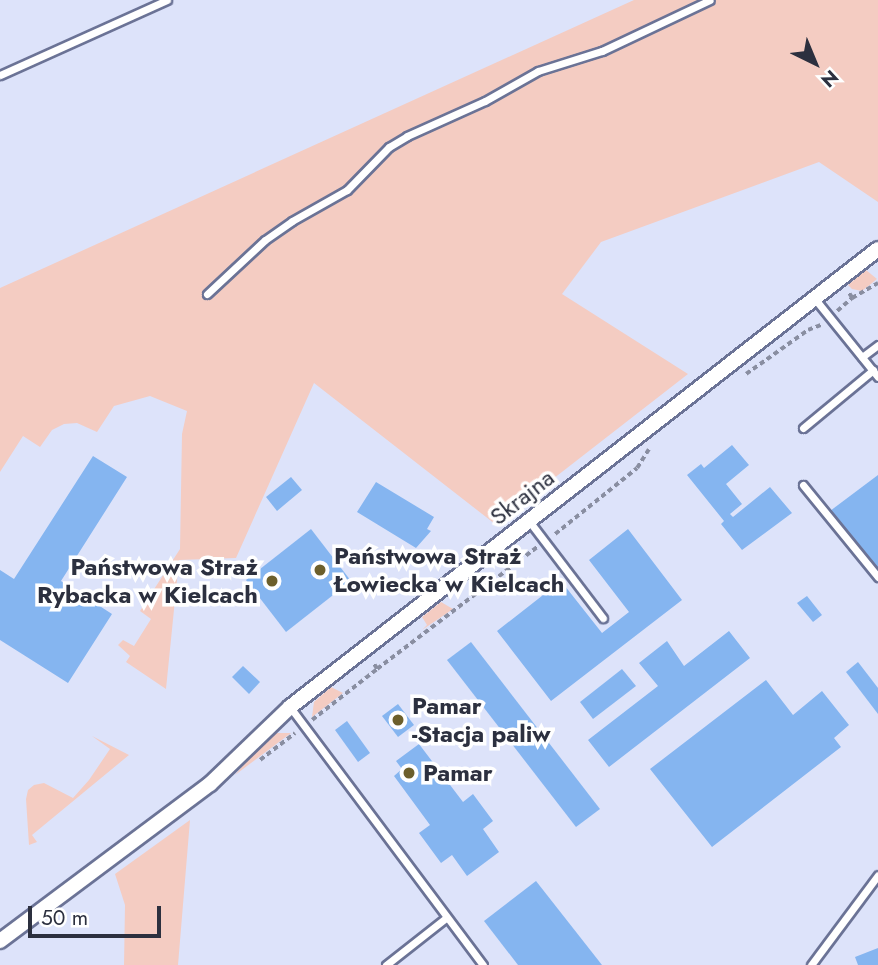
<!DOCTYPE html>
<html>
<head>
<meta charset="utf-8">
<style>
	body { margin:0 }
	#map { position:relative; width:878px; height:965px; overflow:hidden; background:#dde3fa; font-family:Jost,sans-serif }
	div>[style] { position:absolute }
	[style*='--x'] { left:calc(var(--x)*1px); top:calc(var(--y)*1px); width:calc(var(--w)*1px); rotate:calc(var(--a)*1deg) }
	.green>* { inset:0; background:#f4ccc2 }
	.building>* { inset:0; background:#85b5f0 }
	.path>* { height:3.5px; margin-top:-1.75px; transform-origin:0; background:repeating-linear-gradient(90deg,#898ea1 0 5px,transparent 0 8.5px) }
	.roads { filter:drop-shadow(2px 0 #6b7396) drop-shadow(-2px 0 #6b7396) drop-shadow(0 2px #6b7396) drop-shadow(0 -2px #6b7396) }
	.service>* { height:7px; margin:-3.5px; padding:0 3.5px; transform-origin:3.5px; border-radius:3.5px; background:#fff }
	.minor>* { height:14px; margin:-7px; padding:0 7px; transform-origin:7px; border-radius:7px; background:#fff }
	.dots>* { width:19px; height:19px; translate:-50% -50%; box-sizing:border-box; border:4px solid #fff; border-radius:50% }
	span { translate:-50% -50%; white-space:nowrap; text-align:center; line-height:1.15; -webkit-text-stroke:7px #fff; paint-order:stroke }
	.street-label { font-size:24px; color:#2c303f }
	.poi-label { font-size:24px; color:#2c303f; font-weight:700 }
	.left { translate:0 -50%; text-align:left }
	.right { translate:-100% -50%; text-align:right }
	.north { position:absolute; left:780px; top:28px; width:70px; height:70px; -webkit-text-stroke:5px #fff; paint-order:stroke; rotate:137deg; font-size:19px; font-weight:700; line-height:28px; text-align:center; color:#2c303f }
	.north::after { content:''; display:block; margin:auto; width:24px; height:32px; background:#2c303f; clip-path:polygon(50% 0,100% 100%,50% 72%,0 100%) }
	.scale { position:absolute; left:28px; top:906px; width:133px; height:32px; box-sizing:border-box; border:4px solid #2c303f; border-top:0; padding-left:9px; font-size:21px; line-height:24px; white-space:nowrap; color:#2c303f; -webkit-text-stroke:5px #fff; paint-order:stroke }
</style>
</head>
<body>
<div id="map">
	<div class="green">
		<div style="clip-path:polygon(634px 0,878px 0,878px 202px,819px 162px,601px 242px,562px 294px,688px 374px,495px 524px,314px 383px,236px 558px,179px 560px,166px 689px,126px 662px,130px 656px,118px 645px,123px 640px,134px 646px,151px 619px,140px 611px,180px 549px,182px 434px,187px 411px,150px 396px,114px 406px,97px 432px,77px 423px,64px 424px,52px 430px,40px 447px,23px 436px,0 472px,0 288px)"></div>
		<div style="clip-path:polygon(866px 270px,877px 279px,862px 291px,852px 289px,848px 285px)"></div>
		<div style="clip-path:polygon(441px 602px,453px 609px,422px 630px,427px 625px,422px 617px)"></div>
		<div style="clip-path:polygon(331px 687px,343px 693px,312px 717px,314px 702px)"></div>
		<div style="clip-path:polygon(277px 733px,291px 733px,235px 775px,268px 736px)"></div>
		<div style="clip-path:polygon(92px 736px,129px 755px,32px 835px,37px 842px,29px 845px,26px 799px,28px 790px,34px 785px,44px 783px,73px 798px,89px 780px,110px 749px)"></div>
		<div style="clip-path:polygon(190px 820px,178px 965px,124px 965px,125px 905px,115px 874px)"></div>
	</div>
	<div class="building">
		<div style="clip-path:polygon(732px 445px,749px 465px,726px 484px,742px 504px,730px 514px,733px 517px,770px 487px,792px 513px,742px 550px,721px 524px,724px 521px,687px 475px,701px 464px,704px 468px)"></div>
		<div style="clip-path:polygon(93px 456px,127px 477px,61px 581px,112px 614px,68px 683px,0 640px,0 570px,14px 579px)"></div>
		<div style="clip-path:polygon(878px 475px,878px 573px,830px 511px)"></div>
		<div style="clip-path:polygon(291px 477px,302px 490px,277px 511px,266px 497px)"></div>
		<div style="clip-path:polygon(376px 482px,434px 517px,427px 529px,431px 531px,416px 548px,357px 512px)"></div>
		<div style="clip-path:polygon(311px 529px,351px 581px,286px 632px,246px 580px)"></div>
		<div style="clip-path:polygon(628px 529px,682px 600px,551px 701px,497px 631px,561px 581px,602px 633px,629px 612px,589px 560px)"></div>
		<div style="clip-path:polygon(807px 596px,822px 615px,813px 622px,797px 603px)"></div>
		<div style="clip-path:polygon(729px 631px,750px 658px,609px 767px,588px 740px,658px 686px,639px 663px,667px 641px,684px 666px)"></div>
		<div style="clip-path:polygon(471px 642px,600px 809px,576px 827px,447px 660px)"></div>
		<div style="clip-path:polygon(858px 662px,878px 688px,878px 714px,846px 672px)"></div>
		<div style="clip-path:polygon(243px 666px,260px 682px,249px 694px,232px 677px)"></div>
		<div style="clip-path:polygon(622px 669px,636px 686px,593px 719px,580px 702px)"></div>
		<div style="clip-path:polygon(766px 680px,793px 715px,822px 691px,849px 725px,834px 738px,841px 747px,712px 847px,650px 769px)"></div>
		<div style="clip-path:polygon(398px 704px,414px 725px,398px 737px,382px 716px)"></div>
		<div style="clip-path:polygon(347px 721px,370px 753px,358px 762px,335px 730px)"></div>
		<div style="clip-path:polygon(419px 744px,463px 802px,473px 794px,493px 821px,483px 829px,499px 852px,467px 876px,452px 855px,441px 863px,419px 833px,430px 825px,394px 776px,402px 769px,396px 761px)"></div>
		<div style="clip-path:polygon(536px 881px,602px 965px,518px 965px,484px 921px)"></div>
		<div style="clip-path:polygon(878px 948px,878px 965px,858px 965px,855px 957px)"></div>
	</div>
	<div class="path">
		<div style="--x:852;--y:298;--w:30;--a:-30"></div>
		<div style="--x:837;--y:311;--w:20;--a:-41"></div>
		<div style="--x:852;--y:298;--w:7;--a:-124"></div>
		<div style="--x:746;--y:374;--w:76;--a:-35.4"></div>
		<div style="--x:808;--y:330;--w:14;--a:-21"></div>
		<div style="--x:555;--y:534;--w:105;--a:-38.8"></div>
		<div style="--x:637;--y:468;--w:22;--a:-58"></div>
		<div style="--x:377;--y:669;--w:201;--a:-37.3"></div>
		<div style="--x:312;--y:720;--w:83;--a:-38.1"></div>
		<div style="--x:377;--y:669;--w:7;--a:-124"></div>
		<div style="--x:260;--y:760;--w:44;--a:-37.6"></div>
	</div>
	<div class="roads">
		<div class="service">
			<div style="--x:0;--y:75;--w:183;--a:-24.2"></div>
			<div style="--x:207;--y:294;--w:79;--a:-43"></div>
			<div style="--x:265;--y:240;--w:33;--a:-35"></div>
			<div style="--x:292;--y:221;--w:63;--a:-29.4"></div>
			<div style="--x:347;--y:190;--w:60;--a:-45.7"></div>
			<div style="--x:389;--y:147;--w:21;--a:-31"></div>
			<div style="--x:407;--y:136;--w:85;--a:-24.2"></div>
			<div style="--x:485;--y:101;--w:61;--a:-29.5"></div>
			<div style="--x:538;--y:71;--w:67;--a:-17.4"></div>
			<div style="--x:602;--y:51;--w:119;--a:-25.3"></div>
			<div style="--x:815;--y:299;--w:100;--a:51.1"></div>
			<div style="--x:862;--y:357;--w:20;--a:-37"></div>
			<div style="--x:803;--y:428;--w:91;--a:-39.6"></div>
			<div style="--x:803;--y:485;--w:119;--a:50.8"></div>
			<div style="--x:529;--y:521;--w:122;--a:52.7"></div>
			<div style="--x:290;--y:707;--w:322;--a:53.2"></div>
			<div style="--x:386;--y:965;--w:76;--a:-38.1"></div>
			<div style="--x:811;--y:965;--w:112;--a:-53.3"></div>
		</div>
		<div class="minor">
			<div style="--x:0;--y:941;--w:262;--a:-36.8"></div>
			<div style="--x:210;--y:784;--w:111;--a:-43.9"></div>
			<div style="--x:290;--y:707;--w:745;--a:-37.92"></div>
		</div>
	</div>
	<div class="dots">
		<div style="left:320px;top:570px;background:#6c5f2c"></div>
		<div style="left:272px;top:581px;background:#6c5f2c"></div>
		<div style="left:398px;top:720px;background:#6c5f2c"></div>
		<div style="left:409px;top:773px;background:#6c5f2c"></div>
	</div>
	<div class="street-label">
		<span style="left:522px;top:497px;rotate:-38deg">Skrajna</span>
	</div>
	<div class="poi-label">
		<span class="left" style="left:334px;top:570px">Państwowa Straż<br>Łowiecka w Kielcach</span>
		<span class="right" style="left:258px;top:581px">Państwowa Straż<br>Rybacka w Kielcach</span>
		<span class="left" style="left:412px;top:720px">Pamar<br>-Stacja paliw</span>
		<span class="left" style="left:423px;top:773px">Pamar</span>
	</div>
	<div class="north">N</div>
	<div class="scale">50 m</div>
</div>
</body>
</html>
